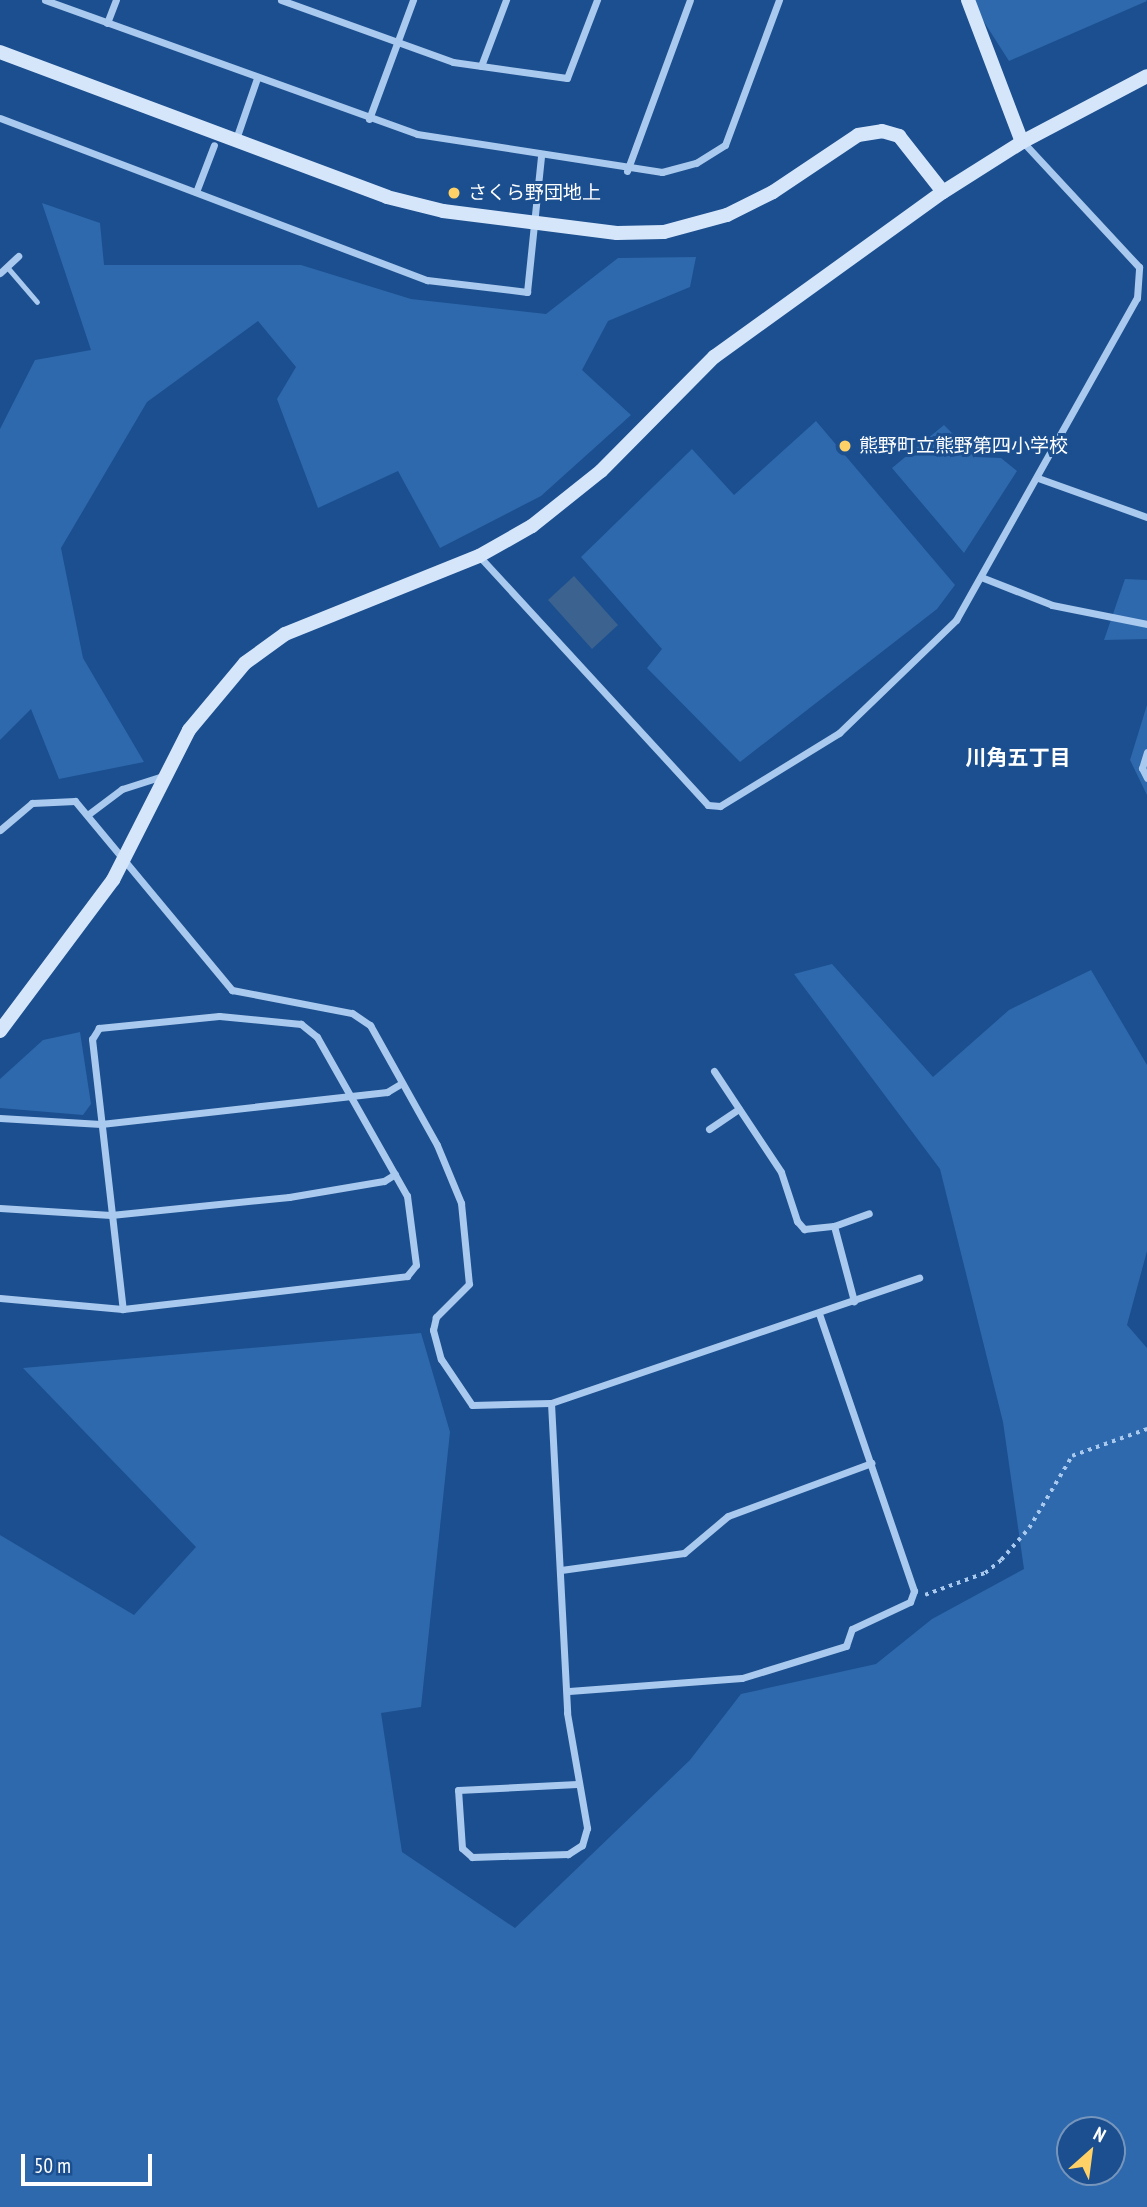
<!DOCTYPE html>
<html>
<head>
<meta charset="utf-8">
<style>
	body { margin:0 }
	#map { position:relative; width:1147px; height:2207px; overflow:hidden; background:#1b4f8f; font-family:"PT Sans Narrow","Noto Sans JP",sans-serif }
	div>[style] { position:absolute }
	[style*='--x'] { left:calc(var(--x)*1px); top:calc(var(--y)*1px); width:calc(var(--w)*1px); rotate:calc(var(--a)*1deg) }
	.green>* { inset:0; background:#2e69ad }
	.water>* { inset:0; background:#3c6290 }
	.path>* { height:3.5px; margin-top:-1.75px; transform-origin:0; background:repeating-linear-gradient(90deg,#a9c9ee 0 3.5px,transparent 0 8.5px) }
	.lane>* { height:5px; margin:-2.5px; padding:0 2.5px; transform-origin:2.5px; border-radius:2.5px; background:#a9c9ee }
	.street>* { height:7px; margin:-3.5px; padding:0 3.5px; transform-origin:3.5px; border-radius:3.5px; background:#a9c9ee }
	.secondary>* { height:14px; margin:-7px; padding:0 7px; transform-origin:7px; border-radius:7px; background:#d6e6fa }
	.dots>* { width:19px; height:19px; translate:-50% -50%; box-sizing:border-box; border:4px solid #1b4f8f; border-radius:50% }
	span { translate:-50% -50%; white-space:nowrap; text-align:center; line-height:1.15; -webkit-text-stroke:6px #1b4f8f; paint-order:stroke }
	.poi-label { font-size:19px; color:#fff }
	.left { translate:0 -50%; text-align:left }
	.neighbourhood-label { font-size:21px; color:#fff; font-weight:700 }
	.north { position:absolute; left:1056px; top:2116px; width:70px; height:70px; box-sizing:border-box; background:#1b4f8f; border:2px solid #7695bc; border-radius:50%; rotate:28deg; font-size:19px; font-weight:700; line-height:28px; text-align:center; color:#fff }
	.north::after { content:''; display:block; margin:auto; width:24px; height:32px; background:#ffd166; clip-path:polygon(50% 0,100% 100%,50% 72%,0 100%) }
	.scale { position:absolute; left:21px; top:2154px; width:131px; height:32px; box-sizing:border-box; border:4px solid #fff; border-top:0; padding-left:9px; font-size:21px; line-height:24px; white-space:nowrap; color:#fff; -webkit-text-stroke:5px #1b4f8f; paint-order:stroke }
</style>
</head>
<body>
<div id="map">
	<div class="green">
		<div style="clip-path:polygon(970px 0,1146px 0,1147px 1px,1009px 61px)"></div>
		<div style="clip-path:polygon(42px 203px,100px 223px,104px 265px,301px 265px,411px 299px,546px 314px,618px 258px,696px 257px,690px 287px,608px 321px,582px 370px,631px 415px,541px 496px,440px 548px,398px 471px,318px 508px,277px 399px,296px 367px,258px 321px,147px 402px,61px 548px,83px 658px,144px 762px,59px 779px,31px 709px,0 740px,0 429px,35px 360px,91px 350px)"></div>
		<div style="clip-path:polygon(816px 421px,955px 585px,937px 609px,740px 762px,647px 668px,662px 649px,581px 557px,692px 449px,734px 495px)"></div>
		<div style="clip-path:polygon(944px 425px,976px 457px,1001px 458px,1017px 471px,964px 553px,892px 468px)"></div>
		<div style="clip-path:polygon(1125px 579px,1147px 580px,1147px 639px,1104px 640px)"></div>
		<div style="clip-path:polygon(1147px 705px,1147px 795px,1130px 760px)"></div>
		<div style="clip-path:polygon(evenodd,832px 964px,933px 1077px,1009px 1010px,1091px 970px,1147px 1065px,1147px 1251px,1127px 1325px,1147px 1348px,1147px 2207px,0 2207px,0 1535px,134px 1615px,196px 1547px,23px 1368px,421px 1333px,450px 1432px,421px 1707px,381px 1713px,402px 1852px,515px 1928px,690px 1760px,741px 1694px,876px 1664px,932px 1619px,1024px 1569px,1003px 1422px,940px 1169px,794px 974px,832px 964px,1070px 2130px,1112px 2130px,1112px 2172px,1070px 2172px,1070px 2130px)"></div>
		<div style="clip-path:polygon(80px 1032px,91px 1104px,83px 1115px,0 1108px,0 1079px,43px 1040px)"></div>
	</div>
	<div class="water">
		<div style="clip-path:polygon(574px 576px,618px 625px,592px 649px,548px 600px)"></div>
	</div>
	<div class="path">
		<div style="--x:925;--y:1595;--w:64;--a:-20.1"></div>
		<div style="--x:985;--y:1573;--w:21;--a:-39"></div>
		<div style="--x:1001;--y:1560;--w:43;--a:-48.8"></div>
		<div style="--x:1029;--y:1528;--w:84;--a:-59.2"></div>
		<div style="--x:1072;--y:1456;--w:80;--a:-19.8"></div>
	</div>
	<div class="lane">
		<div style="--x:7;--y:267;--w:46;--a:49.4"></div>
	</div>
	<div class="street">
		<div style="--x:45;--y:0;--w:395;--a:19.8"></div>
		<div style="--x:417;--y:134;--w:248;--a:8.8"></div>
		<div style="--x:662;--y:172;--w:35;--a:-15"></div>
		<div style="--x:696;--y:163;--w:34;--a:-32"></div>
		<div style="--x:725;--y:145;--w:155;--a:-69.6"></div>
		<div style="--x:281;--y:0;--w:183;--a:19.8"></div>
		<div style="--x:453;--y:62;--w:115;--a:8"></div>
		<div style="--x:567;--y:78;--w:84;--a:-69"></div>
		<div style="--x:107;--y:23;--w:25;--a:-69"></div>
		<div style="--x:481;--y:66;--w:71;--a:-69.3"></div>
		<div style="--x:0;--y:118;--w:457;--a:20.8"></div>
		<div style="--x:427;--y:280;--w:101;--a:6.8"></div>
		<div style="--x:527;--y:292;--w:136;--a:-84.1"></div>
		<div style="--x:369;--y:119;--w:127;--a:-69.7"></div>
		<div style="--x:236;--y:139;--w:65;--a:-71"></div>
		<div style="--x:627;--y:171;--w:182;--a:-69.8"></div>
		<div style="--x:196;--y:192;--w:50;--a:-69"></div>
		<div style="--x:0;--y:273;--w:25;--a:-43"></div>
		<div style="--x:1038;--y:478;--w:116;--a:19.7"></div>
		<div style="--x:479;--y:556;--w:338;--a:47.4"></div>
		<div style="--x:708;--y:805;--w:12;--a:5"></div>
		<div style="--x:720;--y:806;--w:140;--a:-31.5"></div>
		<div style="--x:839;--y:733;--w:163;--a:-44"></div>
		<div style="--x:956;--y:620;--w:369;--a:-60.7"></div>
		<div style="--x:1137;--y:298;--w:31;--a:-86"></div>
		<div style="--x:1139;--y:267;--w:171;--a:-132.9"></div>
		<div style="--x:981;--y:577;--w:76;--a:21.5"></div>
		<div style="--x:1052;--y:605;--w:97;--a:11.3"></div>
		<div style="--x:1147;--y:752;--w:17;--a:107"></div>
		<div style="--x:1142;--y:768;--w:11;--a:63"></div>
		<div style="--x:90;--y:813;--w:40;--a:-37"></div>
		<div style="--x:122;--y:789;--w:46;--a:-17.7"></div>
		<div style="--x:0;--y:830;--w:42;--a:-40.2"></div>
		<div style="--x:32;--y:803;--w:43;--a:-2.7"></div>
		<div style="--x:75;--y:801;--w:246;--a:50.3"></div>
		<div style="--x:232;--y:990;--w:122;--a:10.9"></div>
		<div style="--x:352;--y:1013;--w:22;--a:34"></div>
		<div style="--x:370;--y:1025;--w:137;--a:60.8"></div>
		<div style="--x:437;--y:1145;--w:63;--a:67.5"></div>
		<div style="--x:461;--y:1203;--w:81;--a:84.4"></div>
		<div style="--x:469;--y:1284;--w:47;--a:135"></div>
		<div style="--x:436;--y:1317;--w:13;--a:103"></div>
		<div style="--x:433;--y:1330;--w:30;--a:75"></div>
		<div style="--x:441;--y:1359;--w:55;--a:56"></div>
		<div style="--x:472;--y:1405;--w:79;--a:-1.5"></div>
		<div style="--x:551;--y:1403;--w:389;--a:-18.8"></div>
		<div style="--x:714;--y:1071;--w:121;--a:56.4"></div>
		<div style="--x:781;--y:1172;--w:52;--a:71.9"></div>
		<div style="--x:797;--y:1221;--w:11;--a:49"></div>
		<div style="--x:804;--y:1229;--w:30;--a:-6"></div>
		<div style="--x:834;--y:1226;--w:78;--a:75.1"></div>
		<div style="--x:0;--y:1118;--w:101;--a:3.4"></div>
		<div style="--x:101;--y:1124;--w:288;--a:-6.4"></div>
		<div style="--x:387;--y:1092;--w:17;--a:-31"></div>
		<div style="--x:709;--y:1129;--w:36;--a:-34"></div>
		<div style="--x:0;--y:1208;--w:111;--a:3.6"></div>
		<div style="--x:111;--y:1215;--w:179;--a:-5.8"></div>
		<div style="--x:289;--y:1197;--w:96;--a:-9.6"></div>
		<div style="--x:384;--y:1181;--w:13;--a:-32"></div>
		<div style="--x:834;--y:1226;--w:37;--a:-20"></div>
		<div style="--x:0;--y:1298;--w:123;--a:5.1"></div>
		<div style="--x:123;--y:1309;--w:286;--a:-6.6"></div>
		<div style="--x:407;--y:1276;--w:14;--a:-51"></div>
		<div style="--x:416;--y:1265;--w:70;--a:-97.4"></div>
		<div style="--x:407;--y:1196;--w:183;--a:-119.5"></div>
		<div style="--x:317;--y:1037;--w:21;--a:-141"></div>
		<div style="--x:301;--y:1024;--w:82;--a:-174.4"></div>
		<div style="--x:219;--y:1016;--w:121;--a:174.3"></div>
		<div style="--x:99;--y:1028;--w:13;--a:122"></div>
		<div style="--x:92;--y:1039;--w:272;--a:83.5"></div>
		<div style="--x:551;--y:1403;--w:310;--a:87"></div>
		<div style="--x:567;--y:1713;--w:117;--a:80.1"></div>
		<div style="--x:587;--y:1828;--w:18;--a:106"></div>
		<div style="--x:582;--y:1845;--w:17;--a:147"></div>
		<div style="--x:568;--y:1854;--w:96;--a:178.2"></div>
		<div style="--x:472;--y:1857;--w:13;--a:-138"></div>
		<div style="--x:462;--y:1848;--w:58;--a:-93.9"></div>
		<div style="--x:458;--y:1790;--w:119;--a:-2.9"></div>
		<div style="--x:561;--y:1570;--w:124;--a:-7.9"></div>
		<div style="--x:684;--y:1553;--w:57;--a:-40.1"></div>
		<div style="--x:728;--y:1516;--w:153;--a:-20.3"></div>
		<div style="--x:569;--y:1691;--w:173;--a:-4.3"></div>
		<div style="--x:742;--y:1678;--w:109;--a:-17.1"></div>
		<div style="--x:846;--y:1646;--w:18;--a:-71"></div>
		<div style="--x:852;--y:1629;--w:64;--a:-25"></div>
		<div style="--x:910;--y:1602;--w:12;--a:-70"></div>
		<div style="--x:914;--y:1591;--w:294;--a:-108.9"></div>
	</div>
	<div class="secondary">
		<div style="--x:968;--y:0;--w:152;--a:69.2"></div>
		<div style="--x:0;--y:52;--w:413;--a:20.5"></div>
		<div style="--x:387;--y:197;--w:58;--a:14"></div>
		<div style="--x:443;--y:211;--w:175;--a:7.2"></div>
		<div style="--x:617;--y:233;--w:47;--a:-1.2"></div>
		<div style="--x:664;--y:232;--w:65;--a:-15.1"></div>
		<div style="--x:727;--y:215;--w:51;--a:-26.6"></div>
		<div style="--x:773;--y:192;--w:102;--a:-33.8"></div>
		<div style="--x:858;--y:135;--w:24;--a:-9"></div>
		<div style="--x:882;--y:131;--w:18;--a:16"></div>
		<div style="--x:899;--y:136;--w:71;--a:51.8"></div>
		<div style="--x:0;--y:1031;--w:189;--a:-53.2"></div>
		<div style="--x:113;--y:880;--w:168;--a:-63.1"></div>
		<div style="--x:189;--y:730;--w:87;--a:-50.1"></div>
		<div style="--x:245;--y:663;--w:49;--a:-35.9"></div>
		<div style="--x:285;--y:634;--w:209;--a:-21.9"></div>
		<div style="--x:479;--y:556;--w:61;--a:-29.5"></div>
		<div style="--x:532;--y:526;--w:88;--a:-38.6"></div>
		<div style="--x:601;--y:471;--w:161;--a:-45.3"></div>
		<div style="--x:714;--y:357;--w:282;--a:-35.8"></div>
		<div style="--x:943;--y:192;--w:93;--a:-32.3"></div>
		<div style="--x:1022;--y:142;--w:141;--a:-27.8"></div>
	</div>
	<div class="dots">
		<div style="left:454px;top:193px;background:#ffd166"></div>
		<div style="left:845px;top:446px;background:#ffd166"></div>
	</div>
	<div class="poi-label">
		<span class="left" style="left:468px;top:193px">さくら野団地上</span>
		<span class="left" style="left:859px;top:446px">熊野町立熊野第四小学校</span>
	</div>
	<div class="neighbourhood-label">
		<span style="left:1018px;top:758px">川角五丁目</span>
	</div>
	<div class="north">N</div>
	<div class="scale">50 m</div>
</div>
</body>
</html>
